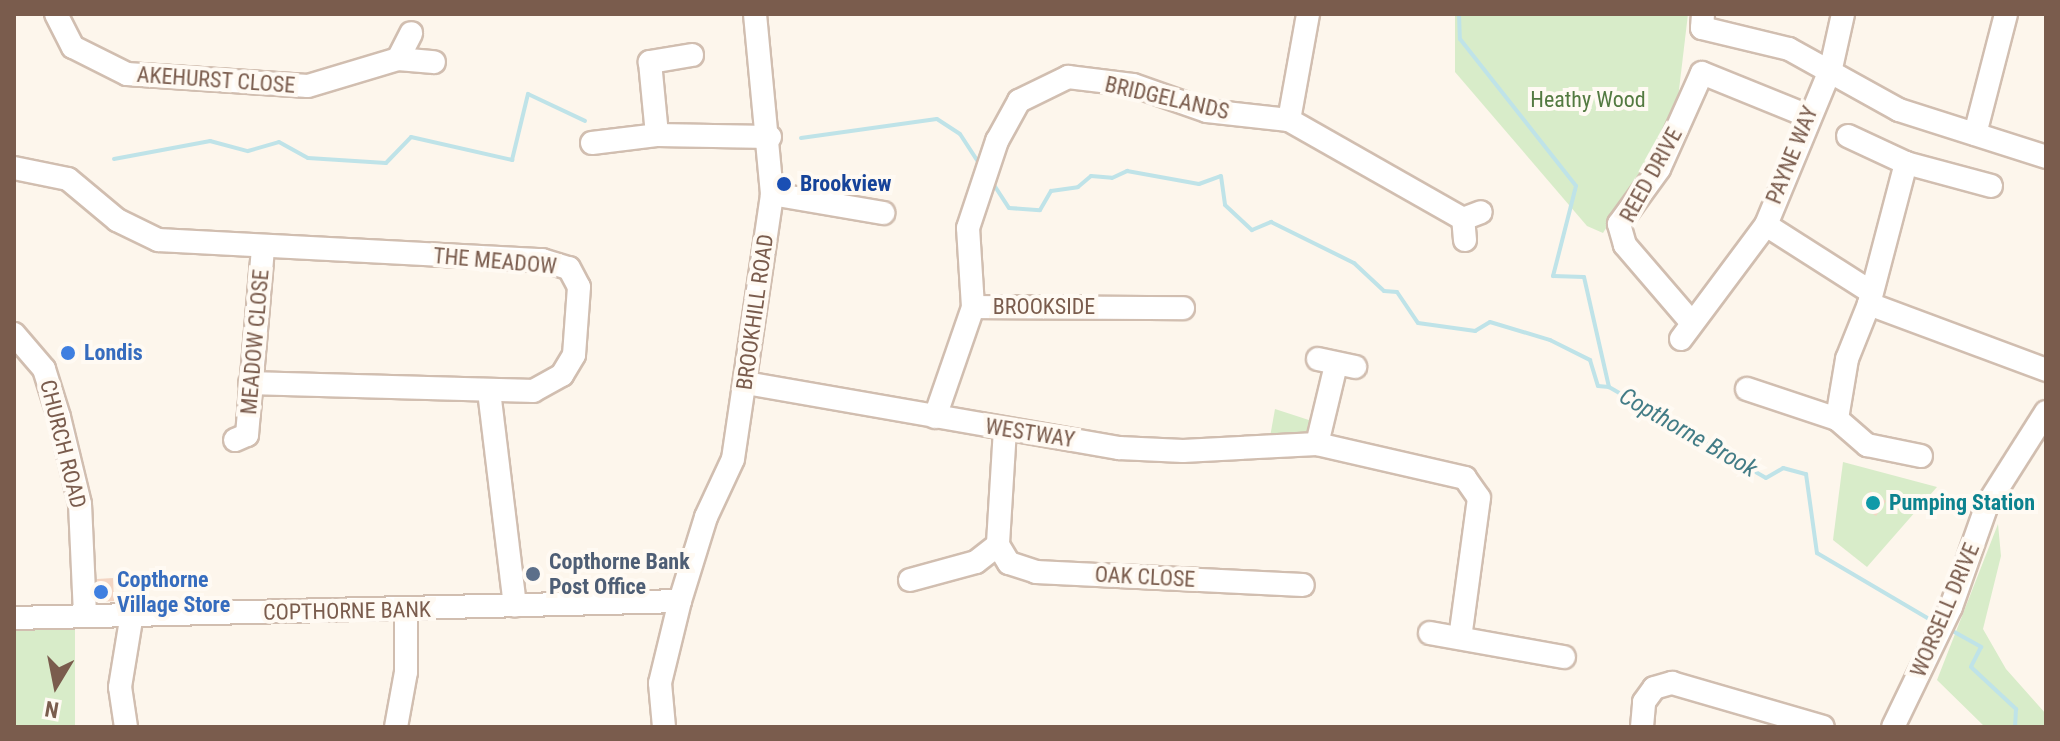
<!DOCTYPE html>
<html>
<head>
<meta charset="utf-8">
<style>
	body { margin:0 }
	#map { position:relative; width:2060px; height:741px; overflow:hidden; background:#fdf6ec; font-family:"Roboto Condensed",sans-serif }
	div>[style] { position:absolute }
	[style*='--x'] { left:calc(var(--x)*1px); top:calc(var(--y)*1px); width:calc(var(--w)*1px); rotate:calc(var(--a)*1deg) }
	.green>* { inset:0; background:#d8ecc9 }
	.stream>* { height:4px; margin:-2px; padding:0 2px; transform-origin:2px; border-radius:2px; background:#bfe3e8 }
	.building>* { inset:0; background:#f3d5c3 }
	.roads { filter:drop-shadow(2px 0 #d1beb0) drop-shadow(-2px 0 #d1beb0) drop-shadow(0 2px #d1beb0) drop-shadow(0 -2px #d1beb0) }
	.minor>* { height:22px; margin:-11px; padding:0 11px; transform-origin:11px; border-radius:11px; background:#fff }
	.dots>* { width:22px; height:22px; translate:-50% -50%; box-sizing:border-box; border:4px solid #fffaf3; border-radius:50% }
	span { translate:-50% -50%; white-space:nowrap; text-align:center; line-height:1.15; -webkit-text-stroke:8px #fffaf3; paint-order:stroke }
	.street-label { font-size:22px; color:#7a5c4d }
	.park-label { font-size:22px; color:#537a41 }
	.transit-label { font-size:22px; color:#164399; font-weight:700 }
	.left { translate:0 -50%; text-align:left }
	.shop-label { font-size:22px; color:#366cbe; font-weight:700 }
	.culture-label { font-size:22px; color:#0d838f; font-weight:700 }
	.service-label { font-size:22px; color:#4e5e75; font-weight:700 }
	.water-label { font-size:24px; color:#437c86; font-style:italic }
	.frame { position:absolute; inset:0; border:16px solid #7a5c4d; pointer-events:none }
	.north { position:absolute; left:16px; top:645px; width:80px; height:80px; -webkit-text-stroke:6px #fffaf3; paint-order:stroke; rotate:190deg; font-size:22px; font-weight:700; line-height:32px; text-align:center; color:#7a5c4d }
	.north::after { content:''; display:block; margin:auto; width:28px; height:36px; background:#7a5c4d; clip-path:polygon(50% 0,100% 100%,50% 72%,0 100%) }
</style>
</head>
<body>
<div id="map">
	<div class="green">
		<div style="clip-path:polygon(1455px 14px,1688px 14px,1676px 115px,1603px 233px,1587px 226px,1455px 72px)"></div>
		<div style="clip-path:polygon(1275px 409px,1315px 422px,1311px 437px,1270px 437px)"></div>
		<div style="clip-path:polygon(1843px 462px,1937px 487px,1867px 567px,1833px 540px)"></div>
		<div style="clip-path:polygon(1998px 524px,2001px 556px,1983px 629px,2006px 669px,2046px 714px,2046px 727px,1985px 727px,1937px 680px)"></div>
		<div style="clip-path:polygon(75px 623px,75px 727px,14px 727px,14px 626px)"></div>
	</div>
	<div class="stream">
		<div style="--x:1459;--y:14;--w:25;--a:88"></div>
		<div style="--x:1460;--y:39;--w:187;--a:51.7"></div>
		<div style="--x:1576;--y:186;--w:93;--a:104.3"></div>
		<div style="--x:1553;--y:276;--w:31;--a:2"></div>
		<div style="--x:1584;--y:277;--w:113;--a:77.2"></div>
		<div style="--x:801;--y:138;--w:137;--a:-8"></div>
		<div style="--x:937;--y:119;--w:27;--a:33"></div>
		<div style="--x:960;--y:134;--w:33;--a:57"></div>
		<div style="--x:114;--y:159;--w:98;--a:-10.6"></div>
		<div style="--x:210;--y:141;--w:39;--a:15"></div>
		<div style="--x:248;--y:151;--w:32;--a:-16"></div>
		<div style="--x:279;--y:142;--w:33;--a:29"></div>
		<div style="--x:308;--y:158;--w:78;--a:3.7"></div>
		<div style="--x:386;--y:163;--w:36;--a:-46"></div>
		<div style="--x:411;--y:137;--w:104;--a:12.8"></div>
		<div style="--x:512;--y:160;--w:68;--a:-76.4"></div>
		<div style="--x:528;--y:94;--w:63;--a:25.3"></div>
		<div style="--x:994;--y:185;--w:27;--a:57"></div>
		<div style="--x:1009;--y:208;--w:31;--a:4"></div>
		<div style="--x:1040;--y:210;--w:22;--a:-60"></div>
		<div style="--x:1051;--y:191;--w:27;--a:-8"></div>
		<div style="--x:1078;--y:187;--w:17;--a:-40"></div>
		<div style="--x:1091;--y:176;--w:21;--a:5"></div>
		<div style="--x:1112;--y:178;--w:17;--a:-25"></div>
		<div style="--x:1127;--y:171;--w:73;--a:10.2"></div>
		<div style="--x:1199;--y:184;--w:23;--a:-20"></div>
		<div style="--x:1221;--y:176;--w:29;--a:82"></div>
		<div style="--x:1225;--y:205;--w:37;--a:43"></div>
		<div style="--x:1252;--y:230;--w:21;--a:-23"></div>
		<div style="--x:1271;--y:222;--w:93;--a:26.3"></div>
		<div style="--x:1354;--y:263;--w:41;--a:43"></div>
		<div style="--x:1384;--y:291;--w:13;--a:4"></div>
		<div style="--x:1397;--y:292;--w:37;--a:56"></div>
		<div style="--x:1418;--y:323;--w:58;--a:8"></div>
		<div style="--x:1475;--y:331;--w:17;--a:-31"></div>
		<div style="--x:1490;--y:322;--w:63;--a:16.7"></div>
		<div style="--x:1550;--y:340;--w:45;--a:26.6"></div>
		<div style="--x:1590;--y:360;--w:27;--a:73"></div>
		<div style="--x:1598;--y:386;--w:11;--a:5"></div>
		<div style="--x:1609;--y:387;--w:181;--a:30.1"></div>
		<div style="--x:1766;--y:478;--w:20;--a:-30"></div>
		<div style="--x:1783;--y:468;--w:24;--a:15"></div>
		<div style="--x:1806;--y:474;--w:80;--a:82.1"></div>
		<div style="--x:1817;--y:553;--w:136;--a:30.5"></div>
		<div style="--x:1949;--y:629;--w:37;--a:29"></div>
		<div style="--x:1981;--y:647;--w:22;--a:117"></div>
		<div style="--x:1971;--y:667;--w:62;--a:43"></div>
		<div style="--x:2016;--y:709;--w:18;--a:93"></div>
	</div>
	<div class="building">
		<div style="clip-path:polygon(1870px 491px,1886px 501px,1876px 516px,1861px 506px)"></div>
		<div style="clip-path:polygon(113px 578px,114px 601px,98px 602px,97px 579px)"></div>
	</div>
	<div class="roads">
		<div class="minor">
			<div style="--x:56;--y:14;--w:37;--a:63"></div>
			<div style="--x:73;--y:47;--w:60;--a:26.6"></div>
			<div style="--x:127;--y:74;--w:181;--a:3.8"></div>
			<div style="--x:308;--y:86;--w:94;--a:-16.7"></div>
			<div style="--x:398;--y:59;--w:36;--a:5"></div>
			<div style="--x:1703;--y:14;--w:14;--a:94"></div>
			<div style="--x:1702;--y:28;--w:89;--a:13.6"></div>
			<div style="--x:1789;--y:49;--w:126;--a:29"></div>
			<div style="--x:1899;--y:110;--w:154;--a:17.7"></div>
			<div style="--x:1843;--y:14;--w:55;--a:102.5"></div>
			<div style="--x:1831;--y:68;--w:170;--a:112.5"></div>
			<div style="--x:1766;--y:225;--w:125;--a:32.5"></div>
			<div style="--x:692;--y:55;--w:43;--a:170.5"></div>
			<div style="--x:650;--y:62;--w:73;--a:84.5"></div>
			<div style="--x:657;--y:135;--w:113;--a:1"></div>
			<div style="--x:398;--y:59;--w:29;--a:-63"></div>
			<div style="--x:1289;--y:120;--w:108;--a:-79.8"></div>
			<div style="--x:1975;--y:134;--w:124;--a:-75.5"></div>
			<div style="--x:1848;--y:136;--w:64;--a:25"></div>
			<div style="--x:1906;--y:163;--w:88;--a:15.1"></div>
			<div style="--x:592;--y:143;--w:65;--a:-7"></div>
			<div style="--x:1906;--y:163;--w:146;--a:104.7"></div>
			<div style="--x:1869;--y:304;--w:59;--a:111.8"></div>
			<div style="--x:1847;--y:359;--w:61;--a:99.5"></div>
			<div style="--x:1837;--y:419;--w:40;--a:41"></div>
			<div style="--x:1867;--y:445;--w:55;--a:11.5"></div>
			<div style="--x:14;--y:168;--w:55;--a:11.5"></div>
			<div style="--x:68;--y:179;--w:64;--a:39.9"></div>
			<div style="--x:117;--y:220;--w:46;--a:26"></div>
			<div style="--x:158;--y:240;--w:385;--a:3"></div>
			<div style="--x:542;--y:260;--w:28;--a:17"></div>
			<div style="--x:569;--y:268;--w:21;--a:62"></div>
			<div style="--x:579;--y:287;--w:68;--a:94.2"></div>
			<div style="--x:574;--y:355;--w:23;--a:121"></div>
			<div style="--x:562;--y:375;--w:33;--a:151"></div>
			<div style="--x:533;--y:391;--w:283;--a:-178.4"></div>
			<div style="--x:772;--y:194;--w:113;--a:9.7"></div>
			<div style="--x:1465;--y:240;--w:21;--a:-95"></div>
			<div style="--x:1463;--y:219;--w:19;--a:-21"></div>
			<div style="--x:1869;--y:304;--w:189;--a:20.4"></div>
			<div style="--x:973;--y:307;--w:79;--a:-93.6"></div>
			<div style="--x:968;--y:228;--w:92;--a:-71.6"></div>
			<div style="--x:997;--y:141;--w:46;--a:-61.2"></div>
			<div style="--x:1019;--y:101;--w:55;--a:-26.1"></div>
			<div style="--x:1068;--y:77;--w:65;--a:7"></div>
			<div style="--x:1133;--y:85;--w:78;--a:19.4"></div>
			<div style="--x:1207;--y:111;--w:82;--a:6.3"></div>
			<div style="--x:1289;--y:120;--w:200;--a:29.6"></div>
			<div style="--x:1692;--y:323;--w:103;--a:-130.7"></div>
			<div style="--x:1625;--y:245;--w:22;--a:-106"></div>
			<div style="--x:1619;--y:224;--w:68;--a:-54"></div>
			<div style="--x:1659;--y:169;--w:105;--a:-65.9"></div>
			<div style="--x:1702;--y:73;--w:114;--a:22.1"></div>
			<div style="--x:14;--y:334;--w:46;--a:49.4"></div>
			<div style="--x:44;--y:369;--w:50;--a:72.6"></div>
			<div style="--x:59;--y:417;--w:89;--a:76.4"></div>
			<div style="--x:80;--y:504;--w:110;--a:87.4"></div>
			<div style="--x:1681;--y:339;--w:142;--a:-53.3"></div>
			<div style="--x:1318;--y:359;--w:38;--a:12"></div>
			<div style="--x:746;--y:383;--w:379;--a:9.9"></div>
			<div style="--x:1119;--y:448;--w:64;--a:2.7"></div>
			<div style="--x:1183;--y:451;--w:134;--a:-3"></div>
			<div style="--x:1317;--y:444;--w:152;--a:12.9"></div>
			<div style="--x:1465;--y:478;--w:24;--a:55"></div>
			<div style="--x:1479;--y:498;--w:141;--a:97.7"></div>
			<div style="--x:1747;--y:389;--w:95;--a:18.4"></div>
			<div style="--x:489;--y:391;--w:216;--a:83.1"></div>
			<div style="--x:935;--y:417;--w:116;--a:-70.9"></div>
			<div style="--x:973;--y:307;--w:210;--a:0.3"></div>
			<div style="--x:1005;--y:429;--w:116;--a:93.5"></div>
			<div style="--x:998;--y:545;--w:21;--a:59"></div>
			<div style="--x:1009;--y:563;--w:28;--a:18"></div>
			<div style="--x:1036;--y:572;--w:267;--a:2.8"></div>
			<div style="--x:235;--y:440;--w:13;--a:-23"></div>
			<div style="--x:247;--y:435;--w:188;--a:-85.1"></div>
			<div style="--x:1317;--y:444;--w:81;--a:-76.5"></div>
			<div style="--x:910;--y:580;--w:68;--a:-15.3"></div>
			<div style="--x:976;--y:562;--w:28;--a:-38"></div>
			<div style="--x:14;--y:618;--w:666;--a:-1.46"></div>
			<div style="--x:1430;--y:633;--w:136;--a:10.2"></div>
			<div style="--x:126;--y:727;--w:40;--a:-98.5"></div>
			<div style="--x:120;--y:687;--w:74;--a:-80.7"></div>
			<div style="--x:396;--y:727;--w:56;--a:-79.7"></div>
			<div style="--x:406;--y:672;--w:62;--a:-90"></div>
			<div style="--x:664;--y:727;--w:44;--a:-95.2"></div>
			<div style="--x:660;--y:683;--w:84;--a:-76.3"></div>
			<div style="--x:680;--y:601;--w:88;--a:-72.8"></div>
			<div style="--x:706;--y:517;--w:64;--a:-65"></div>
			<div style="--x:733;--y:459;--w:268;--a:-81.6"></div>
			<div style="--x:772;--y:194;--w:181;--a:-95.4"></div>
			<div style="--x:1642;--y:727;--w:25;--a:-85"></div>
			<div style="--x:1644;--y:702;--w:17;--a:-54"></div>
			<div style="--x:1654;--y:688;--w:19;--a:-16"></div>
			<div style="--x:1672;--y:683;--w:157;--a:16.2"></div>
			<div style="--x:1893;--y:727;--w:133;--a:-64.2"></div>
			<div style="--x:1951;--y:607;--w:108;--a:-70.6"></div>
			<div style="--x:1987;--y:505;--w:110;--a:-57.6"></div>
		</div>
	</div>
	<div class="dots">
		<div style="left:784px;top:184px;background:#1a4fb4"></div>
		<div style="left:68px;top:353px;background:#3f7fe0"></div>
		<div style="left:1873px;top:503px;background:#0f9aa8"></div>
		<div style="left:533px;top:574px;background:#5c6f8a"></div>
		<div style="left:101px;top:592px;background:#3f7fe0"></div>
	</div>
	<div class="street-label">
		<span style="left:216px;top:80px;rotate:4deg">AKEHURST CLOSE</span>
		<span style="left:1167px;top:98px;rotate:13deg">BRIDGELANDS</span>
		<span style="left:1792px;top:155px;rotate:-68deg">PAYNE WAY</span>
		<span style="left:1651px;top:175px;rotate:-61deg">REED DRIVE</span>
		<span style="left:495px;top:261px;rotate:5deg">THE MEADOW</span>
		<span style="left:1044px;top:307px">BROOKSIDE</span>
		<span style="left:755px;top:312px;rotate:-82deg">BROOKHILL ROAD</span>
		<span style="left:255px;top:342px;rotate:-85deg">MEADOW CLOSE</span>
		<span style="left:1030px;top:433px;rotate:9deg">WESTWAY</span>
		<span style="left:63px;top:444px;rotate:76deg">CHURCH ROAD</span>
		<span style="left:1145px;top:577px;rotate:3deg">OAK CLOSE</span>
		<span style="left:1945px;top:610px;rotate:-67deg">WORSELL DRIVE</span>
		<span style="left:347px;top:611px;rotate:-1deg">COPTHORNE BANK</span>
	</div>
	<div class="park-label">
		<span style="left:1588px;top:100px">Heathy Wood</span>
	</div>
	<div class="transit-label">
		<span class="left" style="left:800px;top:184px">Brookview</span>
	</div>
	<div class="shop-label">
		<span class="left" style="left:84px;top:353px">Londis</span>
		<span class="left" style="left:117px;top:592px">Copthorne<br>Village Store</span>
	</div>
	<div class="culture-label">
		<span class="left" style="left:1889px;top:503px">Pumping Station</span>
	</div>
	<div class="service-label">
		<span class="left" style="left:549px;top:574px">Copthorne Bank<br>Post Office</span>
	</div>
	<div class="water-label">
		<span style="left:1688px;top:433px;rotate:30deg">Copthorne Brook</span>
	</div>
	<div class="frame"></div>
	<div class="north">N</div>
</div>
</body>
</html>
